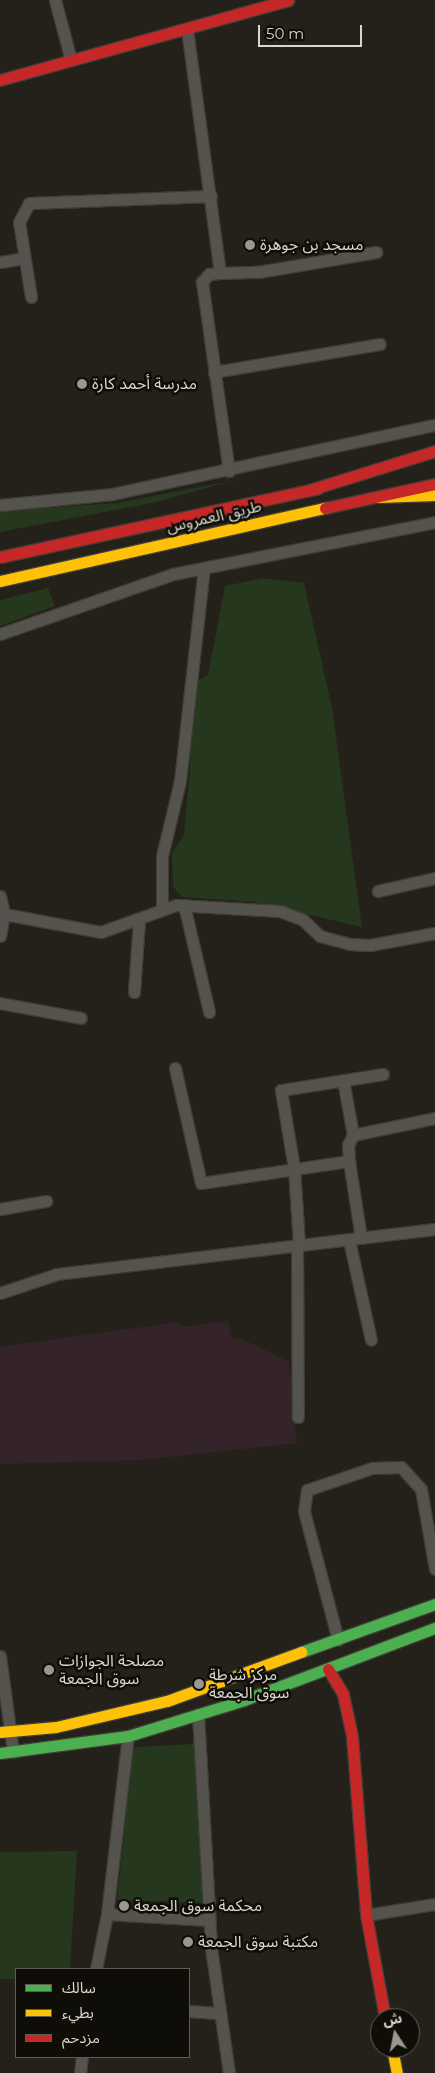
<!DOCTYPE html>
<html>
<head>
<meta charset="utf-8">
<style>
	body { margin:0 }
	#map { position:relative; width:435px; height:2073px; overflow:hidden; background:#24211a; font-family:Montserrat,"Noto Sans Arabic",sans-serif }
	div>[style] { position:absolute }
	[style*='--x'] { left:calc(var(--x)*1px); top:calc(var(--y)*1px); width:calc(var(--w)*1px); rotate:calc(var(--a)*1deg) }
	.education>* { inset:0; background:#34242a }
	.green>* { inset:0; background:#25371d }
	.roads { filter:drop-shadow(1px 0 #403d37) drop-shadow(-1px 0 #403d37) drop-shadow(0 1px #403d37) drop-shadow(0 -1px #403d37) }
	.street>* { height:11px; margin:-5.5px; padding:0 5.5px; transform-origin:5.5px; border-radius:5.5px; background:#55534d }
	.fast>* { height:11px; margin:-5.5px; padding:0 5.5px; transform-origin:5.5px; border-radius:5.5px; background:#4caf50 }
	.slow>* { height:11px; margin:-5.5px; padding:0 5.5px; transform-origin:5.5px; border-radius:5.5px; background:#ffc107 }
	.jam>* { height:11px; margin:-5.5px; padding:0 5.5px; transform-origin:5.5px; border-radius:5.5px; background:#c62828 }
	.dots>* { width:14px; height:14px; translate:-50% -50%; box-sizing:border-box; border:2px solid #0f0d07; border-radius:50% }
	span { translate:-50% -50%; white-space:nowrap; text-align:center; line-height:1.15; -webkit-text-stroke:5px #0f0d07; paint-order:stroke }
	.poi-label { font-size:16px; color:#d8d6cd }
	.left { translate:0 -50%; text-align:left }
	.street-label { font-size:16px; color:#d8d6cd }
	.legend { position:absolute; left:15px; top:1968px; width:175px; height:90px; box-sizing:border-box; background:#0f0d07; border:1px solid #5f5d56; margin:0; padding:6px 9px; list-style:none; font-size:15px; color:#d8d6cd }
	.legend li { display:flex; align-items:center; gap:10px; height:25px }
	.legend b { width:25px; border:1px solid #5f5d56 }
	.north { position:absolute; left:370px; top:2008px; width:50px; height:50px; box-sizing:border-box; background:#0f0d07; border:1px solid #5f5d56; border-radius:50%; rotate:349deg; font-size:14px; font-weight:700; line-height:20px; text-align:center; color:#d8d6cd }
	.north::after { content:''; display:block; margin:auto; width:18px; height:22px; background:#99978e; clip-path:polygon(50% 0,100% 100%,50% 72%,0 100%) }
	.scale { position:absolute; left:258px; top:25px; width:104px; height:22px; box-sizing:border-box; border:2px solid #d8d6cd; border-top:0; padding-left:6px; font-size:15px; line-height:18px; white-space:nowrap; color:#d8d6cd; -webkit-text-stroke:4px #0f0d07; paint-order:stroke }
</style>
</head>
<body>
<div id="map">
	<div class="education">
		<div style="clip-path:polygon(228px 1321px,232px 1339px,242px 1339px,289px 1362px,297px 1443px,141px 1460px,0 1464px,0 1347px,178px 1322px,181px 1327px)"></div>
	</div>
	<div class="green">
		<div style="clip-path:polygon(235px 480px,152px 503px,0 532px,0 511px,117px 503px)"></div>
		<div style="clip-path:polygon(263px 578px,304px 583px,332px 708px,362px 927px,254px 902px,183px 897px,173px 887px,172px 853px,184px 835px,190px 770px,191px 684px,208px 675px,225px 586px)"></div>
		<div style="clip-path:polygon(48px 588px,55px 606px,0 626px,0 600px)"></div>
		<div style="clip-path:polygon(194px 1744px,204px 1903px,117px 1900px,133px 1747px)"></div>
		<div style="clip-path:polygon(77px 1851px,70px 1969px,16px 1969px,16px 1979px,0 1979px,0 1852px)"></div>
	</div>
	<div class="roads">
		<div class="street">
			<div style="--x:55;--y:0;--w:62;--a:75.1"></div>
			<div style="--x:187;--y:29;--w:246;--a:82.3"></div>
			<div style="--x:220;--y:273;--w:38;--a:-2"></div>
			<div style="--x:258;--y:272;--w:120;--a:-9.6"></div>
			<div style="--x:0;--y:262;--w:25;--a:-9"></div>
			<div style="--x:220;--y:273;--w:11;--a:175"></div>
			<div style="--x:209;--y:274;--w:11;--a:131"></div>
			<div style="--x:202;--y:282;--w:191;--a:81.9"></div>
			<div style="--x:31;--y:297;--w:76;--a:-99.1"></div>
			<div style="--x:19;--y:222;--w:21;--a:-62"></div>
			<div style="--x:29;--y:203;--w:182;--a:-2.2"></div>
			<div style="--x:214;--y:372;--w:168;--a:-9.6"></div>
			<div style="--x:0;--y:505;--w:113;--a:-5.6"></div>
			<div style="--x:112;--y:494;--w:330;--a:-12.1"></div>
			<div style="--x:0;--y:634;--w:183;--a:-19.1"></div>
			<div style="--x:173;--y:574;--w:267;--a:-11.2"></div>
			<div style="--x:378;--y:891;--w:58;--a:-12.8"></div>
			<div style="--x:0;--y:896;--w:18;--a:77"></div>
			<div style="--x:4;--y:914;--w:99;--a:10.5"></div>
			<div style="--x:101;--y:932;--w:80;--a:-19.8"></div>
			<div style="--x:176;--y:905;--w:104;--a:3.3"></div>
			<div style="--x:280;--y:911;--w:25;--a:21"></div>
			<div style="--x:303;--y:920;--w:23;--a:43"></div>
			<div style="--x:320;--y:936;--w:31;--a:15"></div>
			<div style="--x:350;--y:944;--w:20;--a:3"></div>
			<div style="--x:370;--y:945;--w:66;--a:-10.5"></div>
			<div style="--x:184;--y:905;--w:110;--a:76.8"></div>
			<div style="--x:162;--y:908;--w:52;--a:-90"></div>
			<div style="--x:162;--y:856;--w:77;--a:-76.5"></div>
			<div style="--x:180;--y:781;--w:214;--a:-83.6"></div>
			<div style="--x:0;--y:936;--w:22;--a:-80"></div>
			<div style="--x:134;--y:992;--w:72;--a:-86"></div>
			<div style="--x:0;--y:1003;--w:82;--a:10.5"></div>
			<div style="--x:175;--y:1068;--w:118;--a:77.3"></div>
			<div style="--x:201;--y:1183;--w:150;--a:-8.5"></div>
			<div style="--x:343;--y:1080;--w:56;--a:79.7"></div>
			<div style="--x:353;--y:1135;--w:11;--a:117"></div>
			<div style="--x:348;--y:1145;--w:16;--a:86"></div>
			<div style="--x:349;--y:1161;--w:78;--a:81.1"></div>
			<div style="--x:353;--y:1135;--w:84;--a:-11.7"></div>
			<div style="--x:0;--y:1209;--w:47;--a:-9.9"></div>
			<div style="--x:349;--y:1240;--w:102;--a:77.6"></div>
			<div style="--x:299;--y:1245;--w:77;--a:-93.7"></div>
			<div style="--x:294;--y:1168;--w:79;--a:-99.5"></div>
			<div style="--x:281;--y:1090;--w:103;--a:-8.9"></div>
			<div style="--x:297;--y:1246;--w:171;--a:89.7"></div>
			<div style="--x:0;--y:1293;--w:60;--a:-18.4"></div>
			<div style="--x:57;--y:1274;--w:381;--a:-6.8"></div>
			<div style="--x:338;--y:1640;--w:133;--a:-104.8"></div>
			<div style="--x:304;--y:1511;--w:21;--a:-82"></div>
			<div style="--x:307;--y:1490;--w:69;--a:-18.7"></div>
			<div style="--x:372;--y:1468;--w:29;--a:-2"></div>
			<div style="--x:401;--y:1467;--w:30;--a:48"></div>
			<div style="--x:421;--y:1489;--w:81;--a:80.1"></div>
			<div style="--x:0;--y:1656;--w:97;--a:82.3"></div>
			<div style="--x:198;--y:1714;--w:234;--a:86.8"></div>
			<div style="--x:211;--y:1948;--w:126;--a:81.8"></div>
			<div style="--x:107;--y:1914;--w:102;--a:3.4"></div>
			<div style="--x:366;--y:1915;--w:70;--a:-9.1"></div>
			<div style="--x:96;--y:1969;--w:56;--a:-78.7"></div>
			<div style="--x:107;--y:1914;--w:179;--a:-83.3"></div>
			<div style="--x:189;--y:2011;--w:31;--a:4"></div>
			<div style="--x:80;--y:2073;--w:16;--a:-83"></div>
		</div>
		<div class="fast">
			<div style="--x:301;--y:1652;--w:142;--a:-19.7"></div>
			<div style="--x:0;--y:1753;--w:129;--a:-7.6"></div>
			<div style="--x:128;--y:1736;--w:121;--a:-17.2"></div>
			<div style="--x:244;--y:1700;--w:204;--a:-20.7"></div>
		</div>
		<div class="slow">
			<div style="--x:377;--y:497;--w:58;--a:-2"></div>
			<div style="--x:0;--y:581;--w:333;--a:-12.7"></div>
			<div style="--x:0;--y:1732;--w:56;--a:-5.1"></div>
			<div style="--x:56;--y:1727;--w:114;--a:-13.2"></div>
			<div style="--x:167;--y:1701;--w:143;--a:-20.1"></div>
			<div style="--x:392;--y:2048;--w:25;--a:79"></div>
		</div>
		<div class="jam">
			<div style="--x:0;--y:80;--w:299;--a:-15.5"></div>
			<div style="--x:306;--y:491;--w:135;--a:-17.2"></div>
			<div style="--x:325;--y:508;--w:113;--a:-12.3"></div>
			<div style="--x:0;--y:557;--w:326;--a:-12.2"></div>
			<div style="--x:328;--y:1669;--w:29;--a:59"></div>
			<div style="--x:343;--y:1694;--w:43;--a:77.9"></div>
			<div style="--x:352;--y:1736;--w:180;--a:85.5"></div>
			<div style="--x:366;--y:1915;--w:105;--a:79.5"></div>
		</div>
	</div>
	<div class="dots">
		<div style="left:250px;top:245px;background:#99978e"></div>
		<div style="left:82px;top:384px;background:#99978e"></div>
		<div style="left:49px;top:1670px;background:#99978e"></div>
		<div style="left:199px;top:1684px;background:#99978e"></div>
		<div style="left:124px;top:1906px;background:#99978e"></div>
		<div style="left:188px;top:1942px;background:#99978e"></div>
	</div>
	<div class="poi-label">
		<span class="left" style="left:260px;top:245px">مسجد بن جوهرة</span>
		<span class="left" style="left:92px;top:384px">مدرسة أحمد كارة</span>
		<span class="left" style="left:59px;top:1670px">مصلحة الجوازات<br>سوق الجمعة</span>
		<span class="left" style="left:209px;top:1684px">مركز شرطة<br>سوق الجمعة</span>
		<span class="left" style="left:134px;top:1906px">محكمة سوق الجمعة</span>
		<span class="left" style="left:198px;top:1942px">مكتبة سوق الجمعة</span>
	</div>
	<div class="street-label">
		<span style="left:214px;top:517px;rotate:-13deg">طريق العمروس</span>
	</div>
	<ul class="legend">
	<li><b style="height:6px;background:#4caf50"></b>سالك</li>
	<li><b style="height:6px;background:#ffc107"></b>بطيء</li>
	<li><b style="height:6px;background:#c62828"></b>مزدحم</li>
	</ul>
	<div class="north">ش</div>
	<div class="scale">50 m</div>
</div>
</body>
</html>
